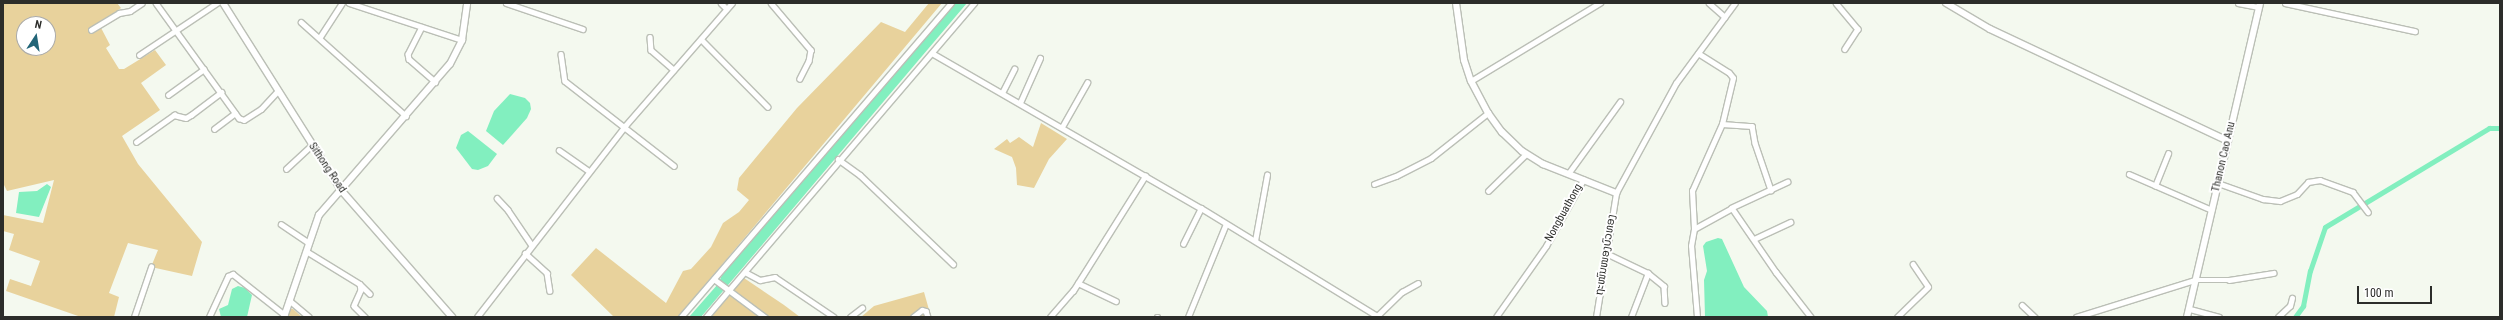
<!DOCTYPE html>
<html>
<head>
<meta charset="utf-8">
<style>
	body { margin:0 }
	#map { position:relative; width:2503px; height:320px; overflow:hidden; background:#f4f9ef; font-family:"Roboto Condensed","Noto Sans Lao",sans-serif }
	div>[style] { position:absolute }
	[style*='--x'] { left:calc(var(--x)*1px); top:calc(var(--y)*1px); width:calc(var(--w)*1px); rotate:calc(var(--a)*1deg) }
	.green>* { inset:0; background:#e8d29c }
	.water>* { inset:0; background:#82efbf }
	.canal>* { height:5px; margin:-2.5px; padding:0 2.5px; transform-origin:2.5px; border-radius:2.5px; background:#82efbf }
	.roads { filter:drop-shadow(1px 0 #bbbfb6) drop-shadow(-1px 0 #bbbfb6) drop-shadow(0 1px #bbbfb6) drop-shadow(0 -1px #bbbfb6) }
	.street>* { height:4.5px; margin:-2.25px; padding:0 2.25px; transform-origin:2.25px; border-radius:2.25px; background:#fff }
	.secondary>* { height:6px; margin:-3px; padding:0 3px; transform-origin:3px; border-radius:3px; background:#fff }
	span { translate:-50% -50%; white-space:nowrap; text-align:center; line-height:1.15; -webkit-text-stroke:4px #fff; paint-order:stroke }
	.street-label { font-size:11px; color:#2c2d2a }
	.frame { position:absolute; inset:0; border:4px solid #2c2d2a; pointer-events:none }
	.north { position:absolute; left:16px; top:16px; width:40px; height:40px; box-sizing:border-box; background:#fff; border:1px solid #ababaa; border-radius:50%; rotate:12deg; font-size:11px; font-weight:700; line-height:16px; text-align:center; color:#2c2d2a }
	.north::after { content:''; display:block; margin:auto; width:14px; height:18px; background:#226578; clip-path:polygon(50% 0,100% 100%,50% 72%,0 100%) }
	.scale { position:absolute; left:2357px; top:286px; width:75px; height:18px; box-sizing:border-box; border:2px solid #2c2d2a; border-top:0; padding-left:5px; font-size:12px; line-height:14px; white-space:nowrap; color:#2c2d2a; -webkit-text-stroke:3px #fff; paint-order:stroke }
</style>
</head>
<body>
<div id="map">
	<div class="green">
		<div style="clip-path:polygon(evenodd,3px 3px,117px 3px,121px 8px,99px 24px,110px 45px,106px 48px,119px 69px,124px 69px,155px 50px,166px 65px,141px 83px,160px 110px,122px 136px,138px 164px,202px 242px,192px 276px,151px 267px,158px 250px,128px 243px,109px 293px,119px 297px,114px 317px,81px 317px,6px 291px,10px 279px,31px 286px,40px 261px,9px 250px,14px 234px,3px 231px,3px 215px,43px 223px,54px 180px,7px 191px,3px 183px,3px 3px,24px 24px,48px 24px,48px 48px,24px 48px,24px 24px)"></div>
		<div style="clip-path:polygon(929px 3px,942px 3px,678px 317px,614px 317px,571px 275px,596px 248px,666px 303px,683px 271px,691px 269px,711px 247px,723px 223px,739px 212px,749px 200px,737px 190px,739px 178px,797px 108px,881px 22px,905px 32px)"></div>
		<div style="clip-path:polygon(1041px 123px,1067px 139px,1049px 159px,1034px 188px,1017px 185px,1016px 168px,1012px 157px,994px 149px,1007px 139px,1010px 143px,1019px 137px,1033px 147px)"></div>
		<div style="clip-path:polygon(741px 276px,784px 305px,800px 317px,710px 317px)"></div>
		<div style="clip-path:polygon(924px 292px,931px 317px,861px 317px,874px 306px)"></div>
		<div style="clip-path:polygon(290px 309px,293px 309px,302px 317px,287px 317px)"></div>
	</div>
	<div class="water">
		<div style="clip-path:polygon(955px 3px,967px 3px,701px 317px,689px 317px,718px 284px,723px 273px)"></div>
		<div style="clip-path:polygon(510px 94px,525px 98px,530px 103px,531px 109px,527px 118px,503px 145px,486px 131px,494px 111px)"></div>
		<div style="clip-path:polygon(468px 131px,497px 154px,488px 166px,478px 170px,472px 169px,456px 148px,461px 135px)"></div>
		<div style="clip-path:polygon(47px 184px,51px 187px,39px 217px,16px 213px,19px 192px,37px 191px)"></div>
		<div style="clip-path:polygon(1718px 238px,1722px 239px,1744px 287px,1767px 311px,1768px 317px,1705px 317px,1704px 280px,1707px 271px,1703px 246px,1706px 242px)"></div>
		<div style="clip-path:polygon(238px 286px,245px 288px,252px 295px,247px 317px,221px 317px,219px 309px,228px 305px,232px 289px)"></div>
	</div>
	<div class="canal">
		<div style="--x:2295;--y:317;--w:14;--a:-54"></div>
		<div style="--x:2303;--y:306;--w:36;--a:-79"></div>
		<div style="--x:2310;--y:271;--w:46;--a:-71.2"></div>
		<div style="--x:2325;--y:227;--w:192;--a:-31.1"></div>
		<div style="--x:2489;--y:128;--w:11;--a:0"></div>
	</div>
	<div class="roads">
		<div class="street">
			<div style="--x:156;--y:3;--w:142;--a:54.2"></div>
			<div style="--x:239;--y:118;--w:5;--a:22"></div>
			<div style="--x:244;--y:120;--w:20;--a:-33"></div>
			<div style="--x:261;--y:109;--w:25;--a:-47"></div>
			<div style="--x:349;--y:3;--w:119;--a:18.1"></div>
			<div style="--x:506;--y:3;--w:81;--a:18.7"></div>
			<div style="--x:721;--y:3;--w:8;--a:45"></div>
			<div style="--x:771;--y:3;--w:62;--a:49.6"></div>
			<div style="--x:811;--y:50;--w:11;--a:100"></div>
			<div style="--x:809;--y:61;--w:20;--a:117"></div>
			<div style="--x:1709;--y:3;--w:21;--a:41"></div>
			<div style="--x:1836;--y:3;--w:34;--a:50"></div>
			<div style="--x:1858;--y:29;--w:24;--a:123"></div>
			<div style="--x:2238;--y:3;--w:21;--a:11"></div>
			<div style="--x:2285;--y:3;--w:133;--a:12.2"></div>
			<div style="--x:301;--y:22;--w:141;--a:41.8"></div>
			<div style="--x:422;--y:27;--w:30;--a:117"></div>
			<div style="--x:408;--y:54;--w:5;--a:79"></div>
			<div style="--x:409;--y:59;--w:35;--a:41"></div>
			<div style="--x:91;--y:30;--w:33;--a:-31"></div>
			<div style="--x:119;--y:13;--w:11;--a:-10"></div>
			<div style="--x:130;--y:11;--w:14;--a:-34"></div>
			<div style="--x:320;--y:37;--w:40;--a:-57.1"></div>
			<div style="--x:650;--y:37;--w:13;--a:86"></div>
			<div style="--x:651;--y:50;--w:30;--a:41"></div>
			<div style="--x:701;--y:39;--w:95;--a:45.4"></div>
			<div style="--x:932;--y:53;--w:310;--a:30"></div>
			<div style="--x:1201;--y:208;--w:209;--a:31.5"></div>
			<div style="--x:561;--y:54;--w:27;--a:82"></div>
			<div style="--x:565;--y:81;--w:138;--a:37.9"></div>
			<div style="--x:139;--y:55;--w:94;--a:-33.7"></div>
			<div style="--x:1471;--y:81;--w:151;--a:-31.2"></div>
			<div style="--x:1002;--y:93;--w:27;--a:-63"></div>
			<div style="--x:168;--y:95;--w:44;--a:-35.8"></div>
			<div style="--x:1020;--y:103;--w:49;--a:-66"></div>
			<div style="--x:1722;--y:124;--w:30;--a:4"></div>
			<div style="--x:1752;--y:126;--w:17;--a:80"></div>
			<div style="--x:1755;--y:143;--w:50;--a:71.2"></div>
			<div style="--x:1062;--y:127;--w:51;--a:-60.4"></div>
			<div style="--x:214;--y:129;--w:26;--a:-37"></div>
			<div style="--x:136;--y:142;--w:47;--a:-35.4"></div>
			<div style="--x:174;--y:115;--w:12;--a:14"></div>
			<div style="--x:186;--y:118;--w:6;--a:-31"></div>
			<div style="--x:191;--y:115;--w:38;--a:-37"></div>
			<div style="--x:559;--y:150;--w:37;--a:35"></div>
			<div style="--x:838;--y:159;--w:27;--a:36"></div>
			<div style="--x:860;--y:175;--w:129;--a:43.7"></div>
			<div style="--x:286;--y:169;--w:35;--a:-43"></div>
			<div style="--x:1568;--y:174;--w:89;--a:-54.2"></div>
			<div style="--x:2129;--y:174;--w:90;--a:23.4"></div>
			<div style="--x:1788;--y:182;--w:62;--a:155.1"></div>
			<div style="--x:1732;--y:208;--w:78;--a:55.5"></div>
			<div style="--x:1776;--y:272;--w:57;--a:52.1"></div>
			<div style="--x:2218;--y:183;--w:48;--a:19.6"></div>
			<div style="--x:2263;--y:199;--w:17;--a:7"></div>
			<div style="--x:2280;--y:201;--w:18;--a:-22"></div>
			<div style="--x:2297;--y:194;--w:16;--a:-47"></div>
			<div style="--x:2308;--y:182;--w:12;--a:-9"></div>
			<div style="--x:2320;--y:180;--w:35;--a:20"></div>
			<div style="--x:2353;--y:192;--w:25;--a:53"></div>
			<div style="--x:1374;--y:184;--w:23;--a:-20"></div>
			<div style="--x:1396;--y:176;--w:39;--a:-27"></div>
			<div style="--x:1431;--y:158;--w:73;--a:-38.3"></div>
			<div style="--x:2155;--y:186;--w:35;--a:-68"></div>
			<div style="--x:1488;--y:191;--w:53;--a:-44.2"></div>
			<div style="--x:497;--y:198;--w:16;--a:47"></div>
			<div style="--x:508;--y:210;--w:41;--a:55.9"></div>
			<div style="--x:281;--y:224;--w:32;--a:34"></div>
			<div style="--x:1694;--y:229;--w:43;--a:-28.9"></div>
			<div style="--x:1754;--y:239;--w:40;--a:-25"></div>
			<div style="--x:1255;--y:241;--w:67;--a:-79.7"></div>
			<div style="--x:1183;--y:244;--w:40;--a:-63.4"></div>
			<div style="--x:306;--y:251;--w:63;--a:31.4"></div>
			<div style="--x:360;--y:284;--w:6;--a:81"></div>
			<div style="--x:361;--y:290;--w:17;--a:114"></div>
			<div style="--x:354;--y:306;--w:16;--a:45"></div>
			<div style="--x:525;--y:253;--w:30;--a:42"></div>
			<div style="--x:547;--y:273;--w:18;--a:81"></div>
			<div style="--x:1606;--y:253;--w:47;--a:25.5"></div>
			<div style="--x:1648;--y:273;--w:21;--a:39"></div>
			<div style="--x:1664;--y:286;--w:17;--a:87"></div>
			<div style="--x:745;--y:272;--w:17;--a:28"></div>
			<div style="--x:760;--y:280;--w:15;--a:-11"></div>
			<div style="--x:775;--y:277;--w:71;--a:34.1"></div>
			<div style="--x:714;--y:279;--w:64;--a:36.7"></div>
			<div style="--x:1078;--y:283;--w:42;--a:25.3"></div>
			<div style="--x:362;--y:286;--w:11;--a:45"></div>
			<div style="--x:289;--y:300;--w:26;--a:40"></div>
			<div style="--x:2022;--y:305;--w:18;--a:43"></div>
			<div style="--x:2190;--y:309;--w:30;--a:15"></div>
			<div style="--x:134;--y:317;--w:53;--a:-71.2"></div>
			<div style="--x:209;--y:317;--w:45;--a:-65.1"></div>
			<div style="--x:228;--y:276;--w:5;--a:-22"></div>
			<div style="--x:233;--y:274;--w:66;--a:38.3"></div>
			<div style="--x:477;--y:317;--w:242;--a:-52.2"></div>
			<div style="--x:625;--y:126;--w:163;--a:-49"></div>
			<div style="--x:681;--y:317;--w:414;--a:-49.3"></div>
			<div style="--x:706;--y:317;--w:413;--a:-49.5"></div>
			<div style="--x:850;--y:317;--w:15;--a:-37"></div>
			<div style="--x:913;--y:317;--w:11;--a:-38"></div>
			<div style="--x:922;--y:310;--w:4;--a:14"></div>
			<div style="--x:926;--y:311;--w:6;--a:72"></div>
			<div style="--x:1050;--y:317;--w:35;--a:-49"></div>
			<div style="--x:1073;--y:291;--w:136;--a:-57.9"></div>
			<div style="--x:1157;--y:317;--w:1;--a:0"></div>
			<div style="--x:1188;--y:317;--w:100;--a:-67.8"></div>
			<div style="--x:1376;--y:317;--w:36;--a:-44"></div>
			<div style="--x:1402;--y:292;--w:18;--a:-29"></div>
			<div style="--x:1496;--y:317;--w:87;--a:-54.8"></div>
			<div style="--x:1546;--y:246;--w:76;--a:-60.7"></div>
			<div style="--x:1596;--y:317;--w:126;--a:-80.8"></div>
			<div style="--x:1616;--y:193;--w:125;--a:-61.4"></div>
			<div style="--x:1676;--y:83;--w:99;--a:-53.6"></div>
			<div style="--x:1631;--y:317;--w:47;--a:-68.9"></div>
			<div style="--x:1697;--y:317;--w:71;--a:-94.8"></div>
			<div style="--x:1691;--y:246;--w:17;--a:-80"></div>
			<div style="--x:1694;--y:229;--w:38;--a:-93"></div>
			<div style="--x:1692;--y:191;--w:73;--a:-65.9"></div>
			<div style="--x:1722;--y:124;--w:47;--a:-76.6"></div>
			<div style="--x:1733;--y:78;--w:6;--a:-129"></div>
			<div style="--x:1729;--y:73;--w:36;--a:-148"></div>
			<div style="--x:1897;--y:317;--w:43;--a:-44.1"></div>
			<div style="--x:1928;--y:287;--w:27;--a:-124"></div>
			<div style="--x:2076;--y:317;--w:125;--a:-17.3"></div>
			<div style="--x:2195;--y:280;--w:34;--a:0"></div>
			<div style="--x:2229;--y:280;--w:45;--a:-9"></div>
			<div style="--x:2278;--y:317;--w:16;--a:-43"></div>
			<div style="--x:2290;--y:306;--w:8;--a:-76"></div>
		</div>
		<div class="secondary">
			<div style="--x:223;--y:3;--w:221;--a:57.7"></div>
			<div style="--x:341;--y:190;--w:169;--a:48.8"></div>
			<div style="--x:1456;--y:3;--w:58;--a:82"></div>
			<div style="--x:1464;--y:60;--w:22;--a:72"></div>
			<div style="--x:1471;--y:81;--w:36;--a:62"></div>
			<div style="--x:1488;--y:113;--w:24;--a:54"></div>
			<div style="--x:1502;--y:132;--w:28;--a:44"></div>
			<div style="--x:1522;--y:151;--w:25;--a:32"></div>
			<div style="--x:1543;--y:164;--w:79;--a:21.7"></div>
			<div style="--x:1946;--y:3;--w:51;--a:30.6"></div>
			<div style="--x:1990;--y:29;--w:263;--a:25.2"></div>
			<div style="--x:284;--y:317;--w:108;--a:-71.1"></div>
			<div style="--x:319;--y:215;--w:200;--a:-49.1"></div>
			<div style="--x:450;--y:64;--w:27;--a:-63"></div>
			<div style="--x:462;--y:40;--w:37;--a:-82"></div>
			<div style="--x:2187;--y:317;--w:322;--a:-76.9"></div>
		</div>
	</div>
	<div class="street-label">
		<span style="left:2224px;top:157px;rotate:-77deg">Thanon Cao Anu</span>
		<span style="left:327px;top:168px;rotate:56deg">Sithong Road</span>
		<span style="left:1564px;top:213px;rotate:-61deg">Nongbuathong</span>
		<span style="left:1606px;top:255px;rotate:-81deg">ຖະໜົນໜອງບົວທອງ</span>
	</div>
	<div class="frame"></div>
	<div class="north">N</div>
	<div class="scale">100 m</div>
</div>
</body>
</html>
